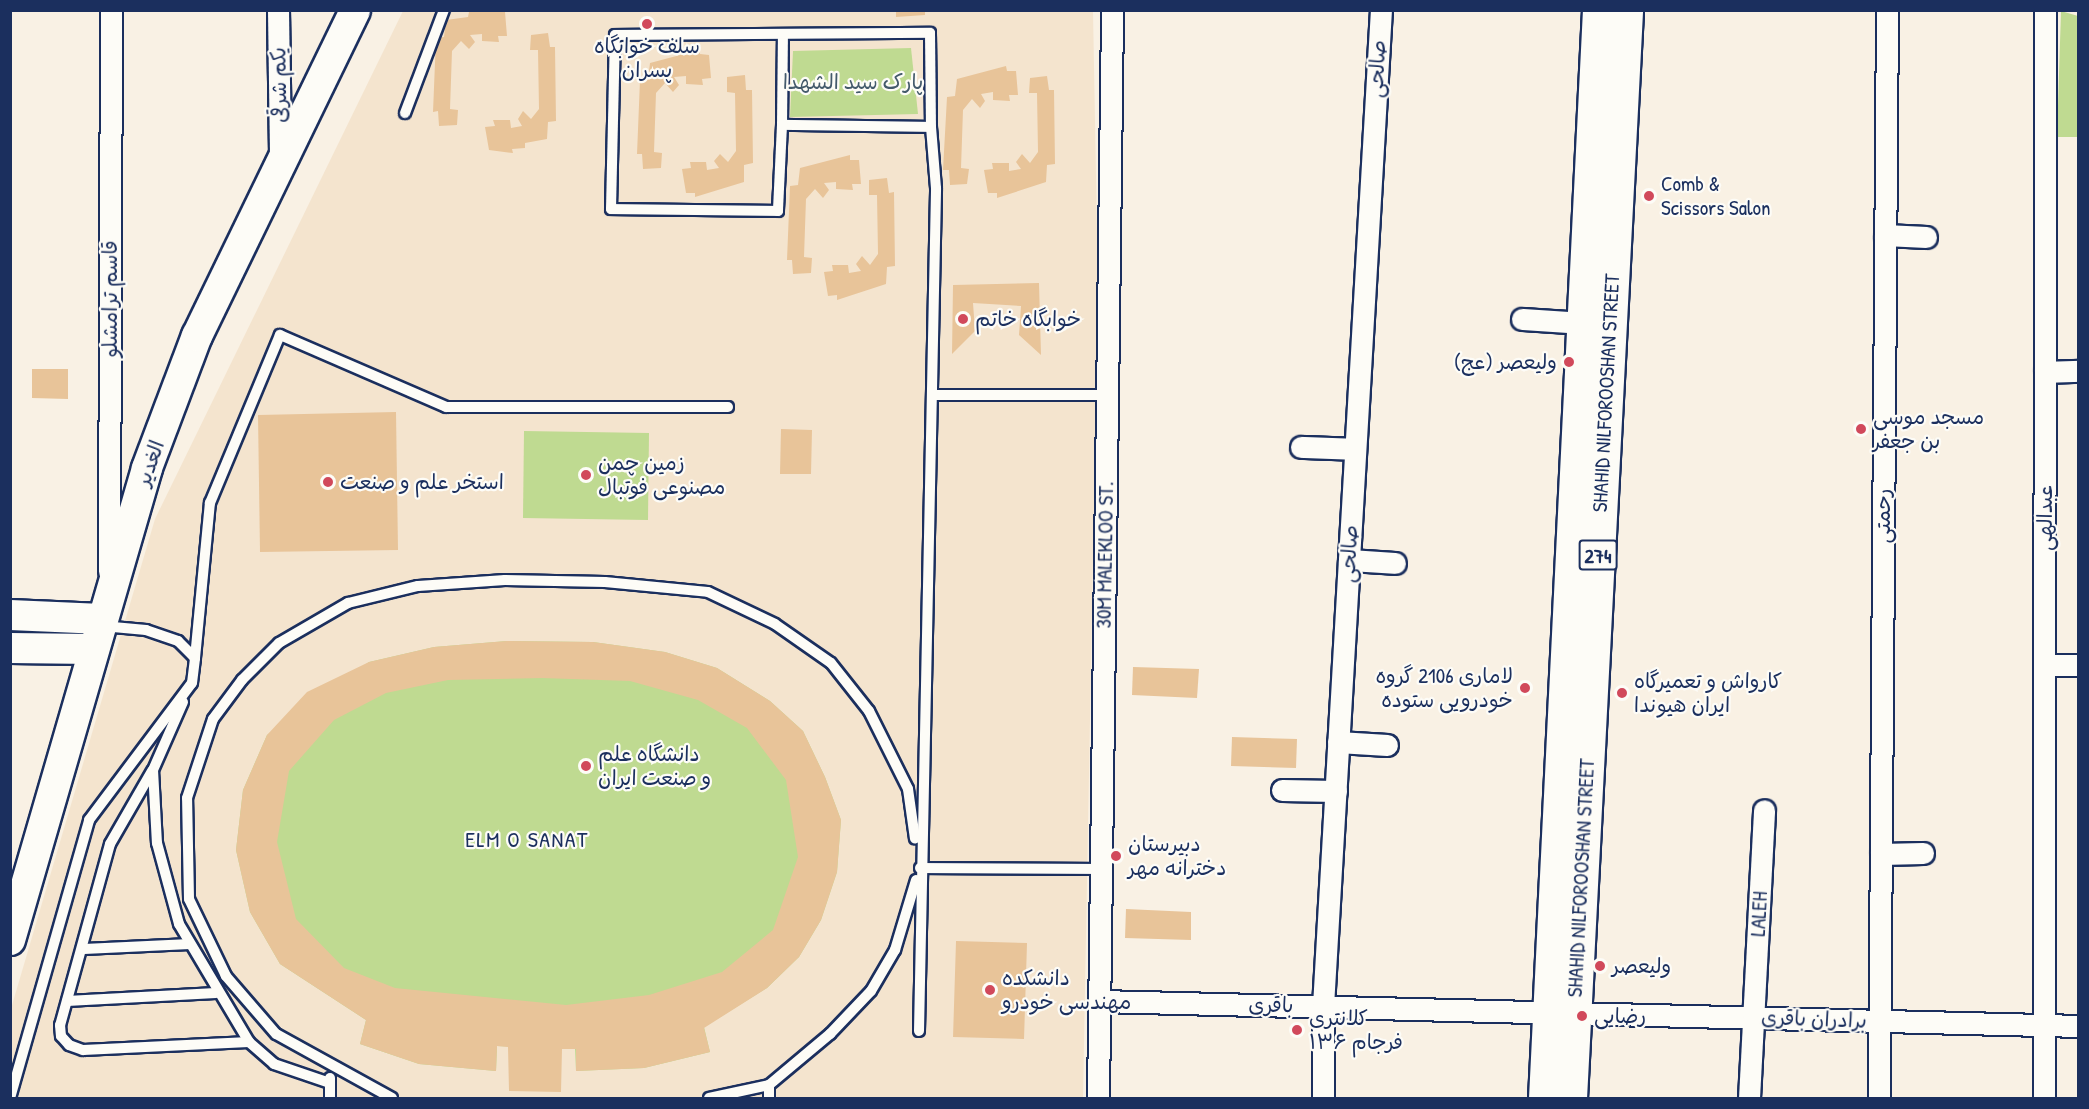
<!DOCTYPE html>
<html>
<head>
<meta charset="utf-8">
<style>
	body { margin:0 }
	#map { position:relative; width:2089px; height:1109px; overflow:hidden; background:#f9f1e4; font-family:"Patrick Hand","Playpen Sans Arabic",sans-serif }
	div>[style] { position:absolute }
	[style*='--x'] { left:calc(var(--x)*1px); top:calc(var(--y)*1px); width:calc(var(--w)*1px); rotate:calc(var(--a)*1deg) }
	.built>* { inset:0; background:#f4e4ce }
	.green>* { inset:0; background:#bfda91 }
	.building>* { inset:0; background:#e8c499 }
	.roads { filter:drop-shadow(2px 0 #1b2f5e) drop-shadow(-2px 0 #1b2f5e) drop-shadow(0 2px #1b2f5e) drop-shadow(0 -2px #1b2f5e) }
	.service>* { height:10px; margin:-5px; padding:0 5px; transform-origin:5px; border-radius:5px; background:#fdfcf7 }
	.minor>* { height:21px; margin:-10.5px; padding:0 10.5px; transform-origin:10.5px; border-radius:10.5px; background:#fdfcf7 }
	.secondary>* { height:30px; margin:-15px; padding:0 15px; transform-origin:15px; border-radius:15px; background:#fdfcf7 }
	.primary>* { height:33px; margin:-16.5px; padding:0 16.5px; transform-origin:16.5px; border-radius:16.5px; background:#fdfcf7 }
	.dots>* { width:16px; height:16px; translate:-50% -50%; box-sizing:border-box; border:3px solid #fdfcf7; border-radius:50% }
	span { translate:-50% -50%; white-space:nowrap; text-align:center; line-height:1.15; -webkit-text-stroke:4.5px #fdfcf7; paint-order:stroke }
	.shield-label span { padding:2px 4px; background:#fdfcf7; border:2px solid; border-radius:4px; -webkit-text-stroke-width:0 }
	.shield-label { font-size:20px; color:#1b2f5e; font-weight:700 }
	.poi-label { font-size:21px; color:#1b2f5e }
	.left { translate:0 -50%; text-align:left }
	.right { translate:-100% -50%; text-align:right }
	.street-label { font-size:21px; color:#1b2f5e }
	.park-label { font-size:21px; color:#445a6b }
	.neighbourhood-label { font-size:22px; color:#1b2f5e; letter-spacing:1.5px }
	.frame { position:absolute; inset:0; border:12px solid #1b2f5e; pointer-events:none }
</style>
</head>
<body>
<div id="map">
	<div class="built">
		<div style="clip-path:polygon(403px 11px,1093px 11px,1098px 287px,1083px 1098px,11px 1098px,10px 1012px,155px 519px)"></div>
	</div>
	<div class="green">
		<div style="clip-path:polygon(2061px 11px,2078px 16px,2078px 137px,2057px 137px)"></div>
		<div style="clip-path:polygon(911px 48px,918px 114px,790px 117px,793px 51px)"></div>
		<div style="clip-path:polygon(524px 431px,649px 433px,648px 520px,523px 518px)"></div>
		<div style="clip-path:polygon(507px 641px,593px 642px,665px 652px,717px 668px,770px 701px,803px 731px,825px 777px,841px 820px,837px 872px,821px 920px,799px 957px,767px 988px,704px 1027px,710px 1052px,644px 1068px,576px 1071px,575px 1049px,497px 1046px,496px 1071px,419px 1064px,360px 1044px,366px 1020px,280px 964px,250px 912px,236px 850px,243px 790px,267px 735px,369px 662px,434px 647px)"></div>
	</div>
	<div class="building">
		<div style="clip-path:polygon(896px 10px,925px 10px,925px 15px,896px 17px)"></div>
		<div style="clip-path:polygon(469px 12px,505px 12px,507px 36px,498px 36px,499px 42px,482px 41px,482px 34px,470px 35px,475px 42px,469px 49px,461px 41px,452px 51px,450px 109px,458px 110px,457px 125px,439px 126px,438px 111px,433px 112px,436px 38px,444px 37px,446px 20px,468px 17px)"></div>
		<div style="clip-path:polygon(548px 33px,550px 47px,555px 47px,556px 121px,548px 122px,547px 139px,525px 143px,525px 148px,512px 149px,513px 153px,489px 150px,485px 127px,495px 126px,493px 120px,510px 120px,511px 128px,522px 126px,518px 119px,523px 111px,531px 119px,539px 109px,538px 50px,530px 50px,531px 35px)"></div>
		<div style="clip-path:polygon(699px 50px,700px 54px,709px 55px,711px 78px,702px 79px,703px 85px,686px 84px,686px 76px,674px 77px,679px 85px,673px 92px,665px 83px,656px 93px,654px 152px,662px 153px,661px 168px,643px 169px,642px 154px,637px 154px,640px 80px,648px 79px,650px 63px)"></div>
		<div style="clip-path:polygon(1006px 66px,1007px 71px,1016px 71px,1018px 95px,1009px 95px,1010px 101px,993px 100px,993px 92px,981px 94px,985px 101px,980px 108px,972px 99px,963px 110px,961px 168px,969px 169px,967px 184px,950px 185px,949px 170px,943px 170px,947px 97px,955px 96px,957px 79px)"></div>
		<div style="clip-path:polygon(745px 75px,746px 90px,752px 90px,753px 163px,744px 165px,744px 182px,695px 197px,695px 193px,686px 193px,682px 169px,691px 168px,690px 162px,706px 162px,707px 170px,719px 168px,714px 161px,720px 154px,728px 162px,736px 151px,735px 93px,727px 92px,727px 77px)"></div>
		<div style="clip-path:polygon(1047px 76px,1049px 90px,1054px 90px,1055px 164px,1047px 165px,1046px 182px,997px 198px,997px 193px,988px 193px,984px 170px,993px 169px,992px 163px,1009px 163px,1009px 171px,1021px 169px,1016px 162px,1022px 154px,1030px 163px,1038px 152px,1037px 93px,1029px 93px,1030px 78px)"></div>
		<div style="clip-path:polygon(850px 155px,850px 160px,859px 160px,861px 184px,852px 184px,853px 190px,836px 189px,836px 182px,824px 183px,829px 190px,823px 198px,815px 189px,806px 199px,804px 257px,812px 258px,811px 273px,793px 274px,792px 260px,787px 260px,790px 186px,798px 185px,800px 168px)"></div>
		<div style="clip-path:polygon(887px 178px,889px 193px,894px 192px,895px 266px,887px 267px,886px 284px,837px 300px,837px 295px,828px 296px,824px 272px,833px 271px,832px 265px,848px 265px,849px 273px,861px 271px,856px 264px,862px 256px,870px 265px,878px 254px,877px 195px,869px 195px,869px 180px)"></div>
		<div style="clip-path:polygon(1039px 283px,1041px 355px,1019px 335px,1021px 306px,973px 303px,975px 331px,952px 354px,953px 285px)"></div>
		<div style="clip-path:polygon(32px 369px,68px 369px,68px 399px,32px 398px)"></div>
		<div style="clip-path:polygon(396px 412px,398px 550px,260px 552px,258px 415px)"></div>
		<div style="clip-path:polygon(781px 429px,812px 430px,811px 474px,780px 474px)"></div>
		<div style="clip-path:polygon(evenodd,507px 641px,593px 642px,665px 652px,717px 668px,770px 701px,803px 731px,825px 777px,841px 820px,837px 872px,821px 920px,799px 957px,767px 988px,704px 1028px,710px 1052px,644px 1068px,576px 1071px,576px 1049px,562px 1049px,561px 1092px,509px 1091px,508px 1047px,497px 1046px,496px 1071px,419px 1064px,360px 1044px,366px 1020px,280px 964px,250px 912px,236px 850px,243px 790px,267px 735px,307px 692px,369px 662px,434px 647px,507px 641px,542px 678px,630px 681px,698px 700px,747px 728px,786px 780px,798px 857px,773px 930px,722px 972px,649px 995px,566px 1005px,395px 988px,344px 968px,296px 919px,277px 842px,289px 771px,334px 720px,386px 693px,448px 680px,542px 678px)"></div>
		<div style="clip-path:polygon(1133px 667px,1199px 669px,1197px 698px,1132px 695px)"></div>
		<div style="clip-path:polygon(1232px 737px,1297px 739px,1296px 768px,1231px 766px)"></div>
		<div style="clip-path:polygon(1126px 909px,1191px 912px,1191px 940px,1125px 938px)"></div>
		<div style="clip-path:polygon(956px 941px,1027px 943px,1024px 1039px,953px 1037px)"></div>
	</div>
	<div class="roads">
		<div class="service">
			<div style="--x:405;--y:113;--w:110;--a:-69.3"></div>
			<div style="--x:782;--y:125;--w:90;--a:-89.4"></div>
			<div style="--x:932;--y:395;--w:176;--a:0"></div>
			<div style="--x:195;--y:658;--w:156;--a:-84.5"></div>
			<div style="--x:210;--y:503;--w:182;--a:-67.4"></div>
			<div style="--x:280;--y:335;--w:181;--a:23.4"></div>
			<div style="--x:446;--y:407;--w:282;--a:0"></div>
			<div style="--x:183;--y:702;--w:74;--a:113.8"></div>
			<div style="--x:153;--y:770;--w:73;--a:86.9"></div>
			<div style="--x:157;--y:843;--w:84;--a:74.8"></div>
			<div style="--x:179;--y:924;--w:137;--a:59.3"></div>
			<div style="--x:249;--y:1042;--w:33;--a:41"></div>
			<div style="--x:274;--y:1064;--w:59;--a:18.7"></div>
			<div style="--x:152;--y:771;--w:84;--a:119.9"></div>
			<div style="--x:110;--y:844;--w:188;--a:105.4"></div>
			<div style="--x:60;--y:1025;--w:11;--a:85"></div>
			<div style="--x:61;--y:1036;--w:12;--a:48"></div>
			<div style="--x:69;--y:1045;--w:15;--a:20"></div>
			<div style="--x:83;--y:1050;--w:166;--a:-2.8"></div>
			<div style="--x:920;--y:868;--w:181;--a:0.3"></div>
			<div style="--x:84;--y:949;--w:106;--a:-2.7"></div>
			<div style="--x:67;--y:1001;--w:149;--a:-3.1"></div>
			<div style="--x:919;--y:1031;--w:843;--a:-88.84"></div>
			<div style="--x:936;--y:188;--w:61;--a:-94.7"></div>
			<div style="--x:931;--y:127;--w:149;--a:-179.2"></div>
			<div style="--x:782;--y:125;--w:86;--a:92.7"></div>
			<div style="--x:778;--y:211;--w:167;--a:-179.3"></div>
			<div style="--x:611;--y:209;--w:174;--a:-88.7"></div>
			<div style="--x:615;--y:35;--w:315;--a:-0.4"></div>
			<div style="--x:930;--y:33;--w:94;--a:89.4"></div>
			<div style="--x:330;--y:1078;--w:20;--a:90"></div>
			<div style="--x:769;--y:1085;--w:13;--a:90"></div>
			<div style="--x:10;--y:1098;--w:289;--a:-74.1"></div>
			<div style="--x:89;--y:820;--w:171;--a:-53.1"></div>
			<div style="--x:192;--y:683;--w:25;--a:-83"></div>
			<div style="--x:195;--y:658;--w:24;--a:-135"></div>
			<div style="--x:178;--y:641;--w:34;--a:-161"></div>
			<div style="--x:146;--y:630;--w:44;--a:-174.8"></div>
			<div style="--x:392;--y:1098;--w:132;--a:-151.1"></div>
			<div style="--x:276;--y:1034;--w:77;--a:-130.8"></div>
			<div style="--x:226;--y:976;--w:85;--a:-115.7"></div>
			<div style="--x:189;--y:899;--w:101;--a:-91.1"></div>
			<div style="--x:187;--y:798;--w:83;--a:-71.8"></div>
			<div style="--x:213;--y:719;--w:49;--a:-53.4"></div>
			<div style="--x:242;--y:680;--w:52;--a:-45"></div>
			<div style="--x:279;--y:643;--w:80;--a:-30.1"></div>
			<div style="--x:348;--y:603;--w:72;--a:-13.7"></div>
			<div style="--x:418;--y:586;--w:87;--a:-3.9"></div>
			<div style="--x:505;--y:580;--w:100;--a:1.1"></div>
			<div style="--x:605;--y:582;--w:103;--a:5.5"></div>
			<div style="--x:708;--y:592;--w:74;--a:25.5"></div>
			<div style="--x:775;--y:624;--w:68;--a:34.9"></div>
			<div style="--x:831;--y:663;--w:61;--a:51.6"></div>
			<div style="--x:869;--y:711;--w:87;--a:63.4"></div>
			<div style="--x:908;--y:789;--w:50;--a:82"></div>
			<div style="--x:709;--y:1098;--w:61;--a:-12.2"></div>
			<div style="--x:769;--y:1085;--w:80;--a:-39.9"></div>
			<div style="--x:830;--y:1034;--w:59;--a:-46.4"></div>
			<div style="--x:871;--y:991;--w:48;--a:-59.7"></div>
			<div style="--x:895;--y:950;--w:73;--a:-73.3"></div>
		</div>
		<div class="minor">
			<div style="--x:278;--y:10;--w:149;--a:89.2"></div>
			<div style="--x:1885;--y:235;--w:41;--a:2.8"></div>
			<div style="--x:1522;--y:319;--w:62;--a:3.7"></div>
			<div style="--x:2045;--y:372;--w:33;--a:-2"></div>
			<div style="--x:1301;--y:447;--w:54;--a:2.1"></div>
			<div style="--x:1349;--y:560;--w:46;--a:3.7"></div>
			<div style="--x:109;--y:571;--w:561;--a:-89.8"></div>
			<div style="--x:2045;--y:665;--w:33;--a:0"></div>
			<div style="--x:1338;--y:742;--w:49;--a:3.5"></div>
			<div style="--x:1282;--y:790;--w:54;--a:1.1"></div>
			<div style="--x:1881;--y:854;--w:42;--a:-1.4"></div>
			<div style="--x:1100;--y:1001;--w:978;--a:1.46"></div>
			<div style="--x:1098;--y:1098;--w:1088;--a:-89.26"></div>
			<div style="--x:1323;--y:1098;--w:92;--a:-90"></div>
			<div style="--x:1323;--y:1006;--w:998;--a:-86.67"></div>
			<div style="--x:1749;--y:1098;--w:288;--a:-87"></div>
			<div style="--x:1879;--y:1098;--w:1088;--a:-89.58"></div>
			<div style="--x:2044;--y:1098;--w:1088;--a:-89.95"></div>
		</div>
		<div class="secondary">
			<div style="--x:10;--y:615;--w:92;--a:2.5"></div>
			<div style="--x:10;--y:648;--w:83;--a:0.7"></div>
			<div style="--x:10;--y:940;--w:491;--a:-73.8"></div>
			<div style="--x:147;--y:468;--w:141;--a:-69.3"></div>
			<div style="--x:197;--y:336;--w:362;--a:-64.1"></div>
		</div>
		<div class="primary">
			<div style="--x:1545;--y:1098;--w:1089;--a:-87.16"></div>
			<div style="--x:1570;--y:1098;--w:1089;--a:-87.05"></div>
		</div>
	</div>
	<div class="dots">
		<div style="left:647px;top:24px;background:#d1495b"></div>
		<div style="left:1649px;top:196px;background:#d1495b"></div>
		<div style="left:963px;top:319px;background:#d1495b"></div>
		<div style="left:1569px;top:362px;background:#d1495b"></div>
		<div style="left:1861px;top:429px;background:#d1495b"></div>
		<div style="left:586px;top:475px;background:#d1495b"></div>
		<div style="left:328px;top:482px;background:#d1495b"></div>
		<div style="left:1525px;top:688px;background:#d1495b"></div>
		<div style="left:1622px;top:693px;background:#d1495b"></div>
		<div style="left:586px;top:766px;background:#d1495b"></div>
		<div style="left:1116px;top:856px;background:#d1495b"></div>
		<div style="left:1600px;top:966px;background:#d1495b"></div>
		<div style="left:990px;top:990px;background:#d1495b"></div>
		<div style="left:1582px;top:1016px;background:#d1495b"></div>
		<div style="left:1297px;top:1030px;background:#d1495b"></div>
	</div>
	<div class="shield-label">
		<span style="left:1598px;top:555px">274</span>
	</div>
	<div class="poi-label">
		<span style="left:647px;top:58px">سلف خوابگاه<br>پسران</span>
		<span class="left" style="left:1661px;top:196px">Comb &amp;<br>Scissors Salon</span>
		<span class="left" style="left:975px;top:319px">خوابگاه خاتم</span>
		<span class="right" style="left:1557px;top:362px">ولیعصر (عج)</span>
		<span class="left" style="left:1873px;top:429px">مسجد موسی<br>بن جعفر</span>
		<span class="left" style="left:598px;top:475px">زمین چمن<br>مصنوعی فوتبال</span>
		<span class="left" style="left:340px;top:482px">استخر علم و صنعت</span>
		<span class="right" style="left:1513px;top:688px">لاماری 2106 گروه<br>خودرویی ستوده</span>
		<span class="left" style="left:1634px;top:693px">کارواش و تعمیرگاه<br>ایران هیوندا</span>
		<span class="left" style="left:598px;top:766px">دانشگاه علم<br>و صنعت ایران</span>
		<span class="left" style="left:1128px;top:856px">دبیرستان<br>دخترانه مهر</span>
		<span class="left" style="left:1612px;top:966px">ولیعصر</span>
		<span class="left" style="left:1002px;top:990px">دانشکده<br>مهندسی خودرو</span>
		<span class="left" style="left:1594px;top:1016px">رضایی</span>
		<span class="left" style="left:1309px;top:1030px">کلانتری<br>۱۳۶ فرجام</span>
	</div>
	<div class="street-label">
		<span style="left:1377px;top:69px;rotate:-87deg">صالحی</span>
		<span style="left:279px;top:85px;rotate:-91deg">یکم شرقی</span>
		<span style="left:110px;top:299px;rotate:-90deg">قاسم ترامشلو</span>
		<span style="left:1606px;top:393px;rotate:-87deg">SHAHID NILFOROOSHAN STREET</span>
		<span style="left:150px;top:463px;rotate:-70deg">الغدیر</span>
		<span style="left:1883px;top:516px;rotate:-90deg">رحمتی</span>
		<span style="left:2045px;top:518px;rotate:-90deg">عبدالهی</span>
		<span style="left:1349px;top:554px;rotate:-87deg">صالحی</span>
		<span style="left:1105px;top:555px;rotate:-89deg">30M MALEKLOO ST.</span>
		<span style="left:1581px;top:878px;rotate:-87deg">SHAHID NILFOROOSHAN STREET</span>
		<span style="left:1759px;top:914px;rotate:-87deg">LALEH</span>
		<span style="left:1271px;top:1005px;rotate:1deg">باقری</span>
		<span style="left:1814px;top:1019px;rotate:2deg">برادران باقری</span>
	</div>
	<div class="park-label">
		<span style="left:853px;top:82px">پارک سید الشهدا</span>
	</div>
	<div class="neighbourhood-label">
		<span style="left:527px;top:840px">ELM O SANAT</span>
	</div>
	<div class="frame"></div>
</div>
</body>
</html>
